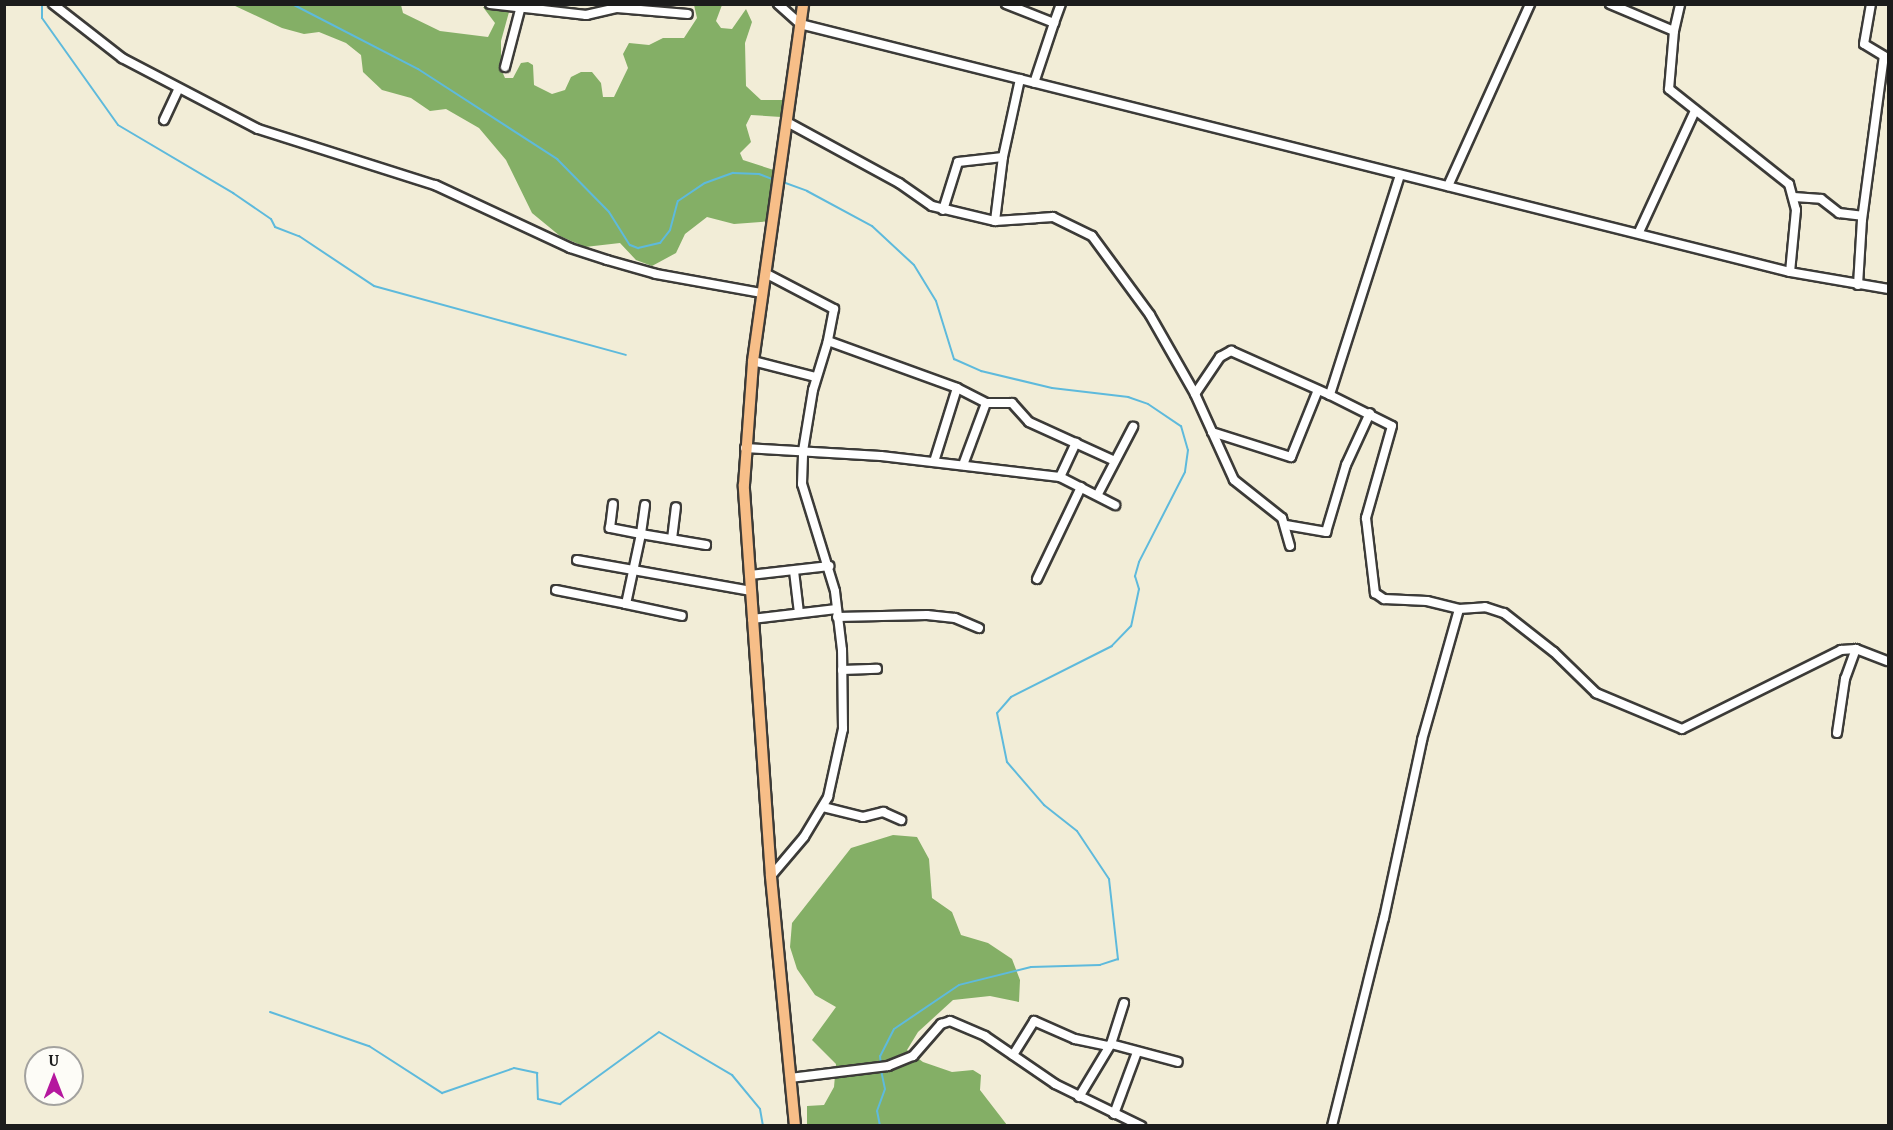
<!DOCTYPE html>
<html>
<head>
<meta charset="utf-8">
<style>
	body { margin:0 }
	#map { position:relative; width:1893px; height:1130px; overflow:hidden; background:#f2edd7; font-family:"Gentium Book Plus",serif }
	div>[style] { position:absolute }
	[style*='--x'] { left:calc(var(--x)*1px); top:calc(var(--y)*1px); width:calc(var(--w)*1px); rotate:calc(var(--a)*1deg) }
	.forest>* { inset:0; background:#84af66 }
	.stream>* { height:2px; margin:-1px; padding:0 1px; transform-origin:1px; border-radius:1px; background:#5ebadc }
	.roads { filter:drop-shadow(2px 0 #3c3b38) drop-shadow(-2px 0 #3c3b38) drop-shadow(0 2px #3c3b38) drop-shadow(0 -2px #3c3b38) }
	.minor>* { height:8px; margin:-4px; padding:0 4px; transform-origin:4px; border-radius:4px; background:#fff }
	.major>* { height:10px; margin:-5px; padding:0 5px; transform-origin:5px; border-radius:5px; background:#f7be88 }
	span { translate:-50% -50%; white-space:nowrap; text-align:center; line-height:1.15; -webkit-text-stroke:5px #fdfcf7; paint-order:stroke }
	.frame { position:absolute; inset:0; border:6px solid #1c1c1c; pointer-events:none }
	.north { position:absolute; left:24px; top:1046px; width:60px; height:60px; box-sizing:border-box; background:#fdfcf7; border:2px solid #a3a29f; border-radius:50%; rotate:0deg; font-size:16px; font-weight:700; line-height:24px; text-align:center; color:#1c1c1c }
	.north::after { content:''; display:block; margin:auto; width:21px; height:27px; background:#b5179e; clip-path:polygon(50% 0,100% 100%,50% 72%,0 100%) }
</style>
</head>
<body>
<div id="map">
	<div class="forest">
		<div style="clip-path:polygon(233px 5px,401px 5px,403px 13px,440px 31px,488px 37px,495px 23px,483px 7px,503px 7px,509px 12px,501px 41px,501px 69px,505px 78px,513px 78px,521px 63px,528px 62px,533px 65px,534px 85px,552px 94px,565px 90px,571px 77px,581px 72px,592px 72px,601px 83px,603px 97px,614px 97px,628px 68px,623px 54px,629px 43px,649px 45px,663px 38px,684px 38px,697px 18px,694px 5px,722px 5px,716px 21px,721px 28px,732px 29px,746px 9px,752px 22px,745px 43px,746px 86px,761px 100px,783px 100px,781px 117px,751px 115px,746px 125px,751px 142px,740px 153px,743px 160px,780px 172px,773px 221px,734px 224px,707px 217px,685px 234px,676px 253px,652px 266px,636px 260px,620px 243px,585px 247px,560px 236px,532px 213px,506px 160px,479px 128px,446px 109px,430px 111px,411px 98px,382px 90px,363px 72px,361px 55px,346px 43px,319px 32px,304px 34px,282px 28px)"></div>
		<div style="clip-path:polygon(893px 835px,917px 837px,929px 859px,932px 898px,952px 912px,961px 935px,988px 943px,1012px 959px,1020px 980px,1019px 1002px,990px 996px,953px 1000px,918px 1032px,907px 1050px,923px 1062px,952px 1072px,973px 1070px,981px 1075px,980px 1090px,1007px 1125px,807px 1125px,807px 1106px,824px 1105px,834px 1087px,836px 1064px,812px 1040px,836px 1007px,815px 995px,797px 969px,790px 947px,792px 923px,851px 848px)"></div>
	</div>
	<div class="stream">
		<div style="--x:42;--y:4;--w:14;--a:90"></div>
		<div style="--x:42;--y:18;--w:131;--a:54.6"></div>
		<div style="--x:118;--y:125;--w:134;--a:30.6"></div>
		<div style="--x:233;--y:193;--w:46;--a:34.4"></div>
		<div style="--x:271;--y:219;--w:9;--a:63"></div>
		<div style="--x:275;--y:227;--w:26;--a:21"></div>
		<div style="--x:299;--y:236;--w:90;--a:33.7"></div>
		<div style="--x:374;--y:286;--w:261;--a:15.3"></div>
		<div style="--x:292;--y:4;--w:142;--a:27.3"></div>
		<div style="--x:418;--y:69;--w:166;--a:32.9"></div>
		<div style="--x:557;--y:159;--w:74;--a:45.5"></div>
		<div style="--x:609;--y:212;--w:39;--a:58"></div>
		<div style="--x:630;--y:245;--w:9;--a:21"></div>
		<div style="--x:638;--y:248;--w:23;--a:-13"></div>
		<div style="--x:660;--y:243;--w:16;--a:-52"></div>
		<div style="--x:670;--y:230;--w:30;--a:-75"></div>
		<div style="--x:678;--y:201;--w:32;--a:-34"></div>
		<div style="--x:705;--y:183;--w:30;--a:-20"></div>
		<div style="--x:733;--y:173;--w:26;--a:2"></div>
		<div style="--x:759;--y:174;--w:17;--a:21"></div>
		<div style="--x:780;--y:181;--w:29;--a:20"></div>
		<div style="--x:807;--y:191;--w:74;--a:28.3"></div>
		<div style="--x:872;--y:226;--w:57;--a:42.9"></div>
		<div style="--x:914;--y:265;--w:42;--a:58.6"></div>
		<div style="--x:936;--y:301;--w:61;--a:72.8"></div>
		<div style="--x:954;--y:359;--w:30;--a:24"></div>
		<div style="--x:981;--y:371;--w:73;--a:13.5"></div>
		<div style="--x:1052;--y:388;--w:77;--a:6.8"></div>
		<div style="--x:1128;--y:397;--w:21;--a:19"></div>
		<div style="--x:1148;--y:404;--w:40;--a:34"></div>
		<div style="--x:1181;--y:426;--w:25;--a:74"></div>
		<div style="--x:1188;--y:450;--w:22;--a:98"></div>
		<div style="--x:1185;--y:472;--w:101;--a:117.1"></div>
		<div style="--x:1139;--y:562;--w:15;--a:106"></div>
		<div style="--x:1135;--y:576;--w:14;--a:73"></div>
		<div style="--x:1139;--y:589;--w:38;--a:102"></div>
		<div style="--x:1131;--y:626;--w:28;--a:134"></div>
		<div style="--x:1112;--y:646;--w:113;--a:153.2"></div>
		<div style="--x:1011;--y:697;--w:21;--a:131"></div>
		<div style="--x:997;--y:713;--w:50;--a:78.5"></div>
		<div style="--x:1007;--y:762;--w:57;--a:49.3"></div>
		<div style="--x:1044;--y:805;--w:42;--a:38.2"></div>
		<div style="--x:1077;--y:831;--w:58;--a:56.3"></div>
		<div style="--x:1109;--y:879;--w:81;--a:83.6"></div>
		<div style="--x:1118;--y:959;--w:19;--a:162"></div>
		<div style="--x:1100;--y:965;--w:69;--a:178.3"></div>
		<div style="--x:1031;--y:967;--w:74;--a:166"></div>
		<div style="--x:959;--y:985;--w:78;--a:145.9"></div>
		<div style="--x:894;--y:1029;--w:30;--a:117"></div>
		<div style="--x:880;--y:1056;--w:9;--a:84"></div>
		<div style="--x:270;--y:1012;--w:105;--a:19"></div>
		<div style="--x:369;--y:1046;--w:87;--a:32.8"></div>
		<div style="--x:442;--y:1093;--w:76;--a:-19.1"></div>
		<div style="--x:514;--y:1068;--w:24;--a:12"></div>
		<div style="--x:537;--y:1073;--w:26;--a:88"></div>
		<div style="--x:538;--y:1099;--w:23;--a:13"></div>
		<div style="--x:560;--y:1104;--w:122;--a:-36"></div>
		<div style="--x:659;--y:1032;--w:85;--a:30.5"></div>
		<div style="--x:732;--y:1075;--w:44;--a:50.5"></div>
		<div style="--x:760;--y:1109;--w:17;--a:80"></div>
		<div style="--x:880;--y:1126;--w:15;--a:-101"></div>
		<div style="--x:877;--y:1111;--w:23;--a:-70"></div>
		<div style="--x:885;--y:1089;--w:19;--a:-102"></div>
	</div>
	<div class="roads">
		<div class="minor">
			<div style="--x:53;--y:4;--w:88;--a:38"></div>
			<div style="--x:122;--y:58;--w:153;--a:27.6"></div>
			<div style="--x:258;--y:129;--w:186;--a:17.6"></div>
			<div style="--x:435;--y:185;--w:149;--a:25"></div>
			<div style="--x:570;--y:248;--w:39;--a:18"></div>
			<div style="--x:607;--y:260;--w:51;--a:15.9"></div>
			<div style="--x:656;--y:274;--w:108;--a:10.2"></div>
			<div style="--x:490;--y:4;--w:97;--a:6.5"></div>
			<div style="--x:586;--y:15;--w:32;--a:-13"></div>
			<div style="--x:617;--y:8;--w:4;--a:-76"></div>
			<div style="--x:778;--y:4;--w:30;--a:42"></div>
			<div style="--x:800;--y:24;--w:1021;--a:14.06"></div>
			<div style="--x:1790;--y:272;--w:99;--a:9.8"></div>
			<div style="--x:1006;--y:4;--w:52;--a:21.6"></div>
			<div style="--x:1054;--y:23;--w:63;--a:108.4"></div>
			<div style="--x:1610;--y:4;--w:69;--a:22.9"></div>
			<div style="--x:1674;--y:31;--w:58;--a:94.9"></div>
			<div style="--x:1669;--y:89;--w:153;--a:38.4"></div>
			<div style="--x:1789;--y:184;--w:27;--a:75"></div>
			<div style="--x:1796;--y:210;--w:62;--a:95.5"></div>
			<div style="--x:617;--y:8;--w:71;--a:4.8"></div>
			<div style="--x:1054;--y:23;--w:20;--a:-70"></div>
			<div style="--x:1674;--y:31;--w:28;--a:-77"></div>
			<div style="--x:505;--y:67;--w:59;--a:-75.3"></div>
			<div style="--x:164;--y:120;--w:33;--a:-65"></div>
			<div style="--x:787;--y:122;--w:128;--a:28.6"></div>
			<div style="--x:899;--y:183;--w:40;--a:34.9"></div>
			<div style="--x:932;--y:206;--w:65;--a:13.4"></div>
			<div style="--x:995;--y:221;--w:58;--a:-3.9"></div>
			<div style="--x:1053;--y:217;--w:43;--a:26"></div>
			<div style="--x:1092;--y:236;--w:98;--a:53.7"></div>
			<div style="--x:1150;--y:315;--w:91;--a:60.3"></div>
			<div style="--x:1195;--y:394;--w:94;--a:65.6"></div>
			<div style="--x:1234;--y:480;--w:61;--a:38.4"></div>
			<div style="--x:1282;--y:518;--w:29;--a:74"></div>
			<div style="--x:1400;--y:175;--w:231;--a:107.7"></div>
			<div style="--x:1330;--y:395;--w:69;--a:26.6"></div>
			<div style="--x:1392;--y:426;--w:96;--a:105.8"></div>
			<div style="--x:1366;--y:518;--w:76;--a:83.2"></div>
			<div style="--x:1375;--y:593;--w:11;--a:34"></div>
			<div style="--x:1384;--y:599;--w:43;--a:2.7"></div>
			<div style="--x:1427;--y:601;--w:33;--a:14"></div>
			<div style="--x:1448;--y:186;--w:200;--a:-65.7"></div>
			<div style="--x:1794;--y:197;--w:27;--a:4"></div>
			<div style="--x:1821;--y:199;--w:23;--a:38"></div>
			<div style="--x:1839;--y:213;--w:23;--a:7"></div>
			<div style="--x:943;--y:210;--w:50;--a:-72.6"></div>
			<div style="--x:958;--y:162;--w:45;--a:-6.3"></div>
			<div style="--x:1003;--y:157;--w:80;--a:-77.7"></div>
			<div style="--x:995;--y:221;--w:64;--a:-82.9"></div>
			<div style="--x:1639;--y:232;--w:133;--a:-65.2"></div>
			<div style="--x:765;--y:273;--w:78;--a:27.6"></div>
			<div style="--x:834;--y:309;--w:33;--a:101"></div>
			<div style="--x:1858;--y:285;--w:65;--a:-86.5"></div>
			<div style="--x:1862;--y:220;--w:165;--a:-82.4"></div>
			<div style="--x:1884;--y:56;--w:23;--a:-149"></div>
			<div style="--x:1864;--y:44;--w:41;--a:-80.1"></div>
			<div style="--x:753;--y:361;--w:65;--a:14.3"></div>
			<div style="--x:957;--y:388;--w:33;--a:27"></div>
			<div style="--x:986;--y:403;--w:26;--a:0"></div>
			<div style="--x:1012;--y:403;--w:25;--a:48"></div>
			<div style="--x:1029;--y:422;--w:94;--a:24.4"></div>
			<div style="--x:1195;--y:394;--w:45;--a:-56"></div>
			<div style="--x:1220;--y:357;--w:13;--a:-29"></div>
			<div style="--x:1231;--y:351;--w:108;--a:24"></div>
			<div style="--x:1212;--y:432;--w:83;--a:17.6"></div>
			<div style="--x:1291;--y:457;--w:72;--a:-68.1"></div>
			<div style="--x:745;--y:448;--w:136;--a:3.4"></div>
			<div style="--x:881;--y:456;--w:180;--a:6.7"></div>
			<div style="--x:1060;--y:477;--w:62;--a:27"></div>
			<div style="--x:963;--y:465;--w:66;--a:-69.6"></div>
			<div style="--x:1060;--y:477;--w:38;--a:-65"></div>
			<div style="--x:1098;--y:494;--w:76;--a:-62.4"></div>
			<div style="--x:645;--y:505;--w:29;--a:98"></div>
			<div style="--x:641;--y:534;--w:66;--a:9.6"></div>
			<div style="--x:1286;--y:525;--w:41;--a:9.9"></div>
			<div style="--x:1326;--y:532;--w:70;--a:-73.4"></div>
			<div style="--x:1346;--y:465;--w:57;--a:-65.2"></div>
			<div style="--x:672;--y:539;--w:32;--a:-83"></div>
			<div style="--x:577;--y:560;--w:177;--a:10.1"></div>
			<div style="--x:794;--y:571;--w:42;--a:83.2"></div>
			<div style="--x:750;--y:575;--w:80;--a:-6.5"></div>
			<div style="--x:1037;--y:579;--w:102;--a:-64.4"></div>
			<div style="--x:556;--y:590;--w:71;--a:11.3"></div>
			<div style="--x:626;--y:604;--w:72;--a:-77.9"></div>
			<div style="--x:641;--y:534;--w:32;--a:-169"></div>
			<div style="--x:610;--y:528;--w:24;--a:-83"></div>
			<div style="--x:626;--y:604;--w:57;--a:12.1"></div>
			<div style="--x:837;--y:617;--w:90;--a:-1.3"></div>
			<div style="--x:927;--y:615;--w:28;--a:6"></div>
			<div style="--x:955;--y:618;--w:26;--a:23"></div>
			<div style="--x:752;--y:619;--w:85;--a:-6.8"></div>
			<div style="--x:842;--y:670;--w:35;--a:-2"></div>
			<div style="--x:1837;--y:733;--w:55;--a:-81.6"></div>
			<div style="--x:1845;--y:679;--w:32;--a:-70"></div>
			<div style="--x:823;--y:807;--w:41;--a:14"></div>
			<div style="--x:863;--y:817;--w:21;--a:-14"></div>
			<div style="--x:883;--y:812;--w:20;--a:24"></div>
			<div style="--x:771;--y:876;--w:51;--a:-49.8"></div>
			<div style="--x:804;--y:837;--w:47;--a:-59"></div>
			<div style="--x:828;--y:797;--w:70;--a:-77.6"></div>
			<div style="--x:843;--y:729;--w:79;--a:-90.7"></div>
			<div style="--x:842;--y:650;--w:59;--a:-96.8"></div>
			<div style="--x:835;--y:591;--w:112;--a:-107.1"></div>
			<div style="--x:802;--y:484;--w:33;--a:-88"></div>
			<div style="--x:803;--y:451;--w:62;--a:-80.7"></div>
			<div style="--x:813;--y:390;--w:51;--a:-73"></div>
			<div style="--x:828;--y:341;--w:137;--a:20"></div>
			<div style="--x:957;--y:388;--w:77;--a:107.3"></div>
			<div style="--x:1111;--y:1044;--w:69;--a:15"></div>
			<div style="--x:1013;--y:1055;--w:40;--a:-58"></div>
			<div style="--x:1034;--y:1021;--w:45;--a:23.7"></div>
			<div style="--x:1075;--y:1039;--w:33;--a:12"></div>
			<div style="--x:790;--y:1078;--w:99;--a:-7"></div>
			<div style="--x:888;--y:1066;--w:27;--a:-22"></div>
			<div style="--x:913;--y:1056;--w:43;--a:-48.8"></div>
			<div style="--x:941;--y:1024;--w:9;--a:-18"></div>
			<div style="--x:950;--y:1021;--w:38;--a:23"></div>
			<div style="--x:985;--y:1036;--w:85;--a:34.4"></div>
			<div style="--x:1055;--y:1084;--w:96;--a:26"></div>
			<div style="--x:1079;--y:1097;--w:62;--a:-58.9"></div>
			<div style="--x:1111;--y:1044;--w:43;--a:-72.4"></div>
			<div style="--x:1114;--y:1114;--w:66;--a:-69.6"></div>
			<div style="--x:1332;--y:1126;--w:214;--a:-76"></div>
			<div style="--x:1384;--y:918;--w:182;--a:-77.9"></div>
			<div style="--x:1422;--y:740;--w:136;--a:-74.2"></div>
			<div style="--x:1459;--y:609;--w:26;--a:-4"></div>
			<div style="--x:1485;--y:607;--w:20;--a:18"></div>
			<div style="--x:1504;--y:613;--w:63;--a:38"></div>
			<div style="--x:1554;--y:652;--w:59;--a:44.3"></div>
			<div style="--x:1596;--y:693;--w:93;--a:22.7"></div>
			<div style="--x:1682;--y:729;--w:178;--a:-26.4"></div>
			<div style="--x:1841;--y:650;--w:15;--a:-4"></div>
			<div style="--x:1856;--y:649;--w:34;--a:21"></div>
		</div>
		<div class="major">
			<div style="--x:795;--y:1126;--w:251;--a:-95.5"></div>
			<div style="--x:771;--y:876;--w:392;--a:-94"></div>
			<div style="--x:744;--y:485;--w:124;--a:-85.8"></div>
			<div style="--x:753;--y:361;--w:360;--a:-82"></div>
		</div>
	</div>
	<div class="frame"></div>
	<div class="north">U</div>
</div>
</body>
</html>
